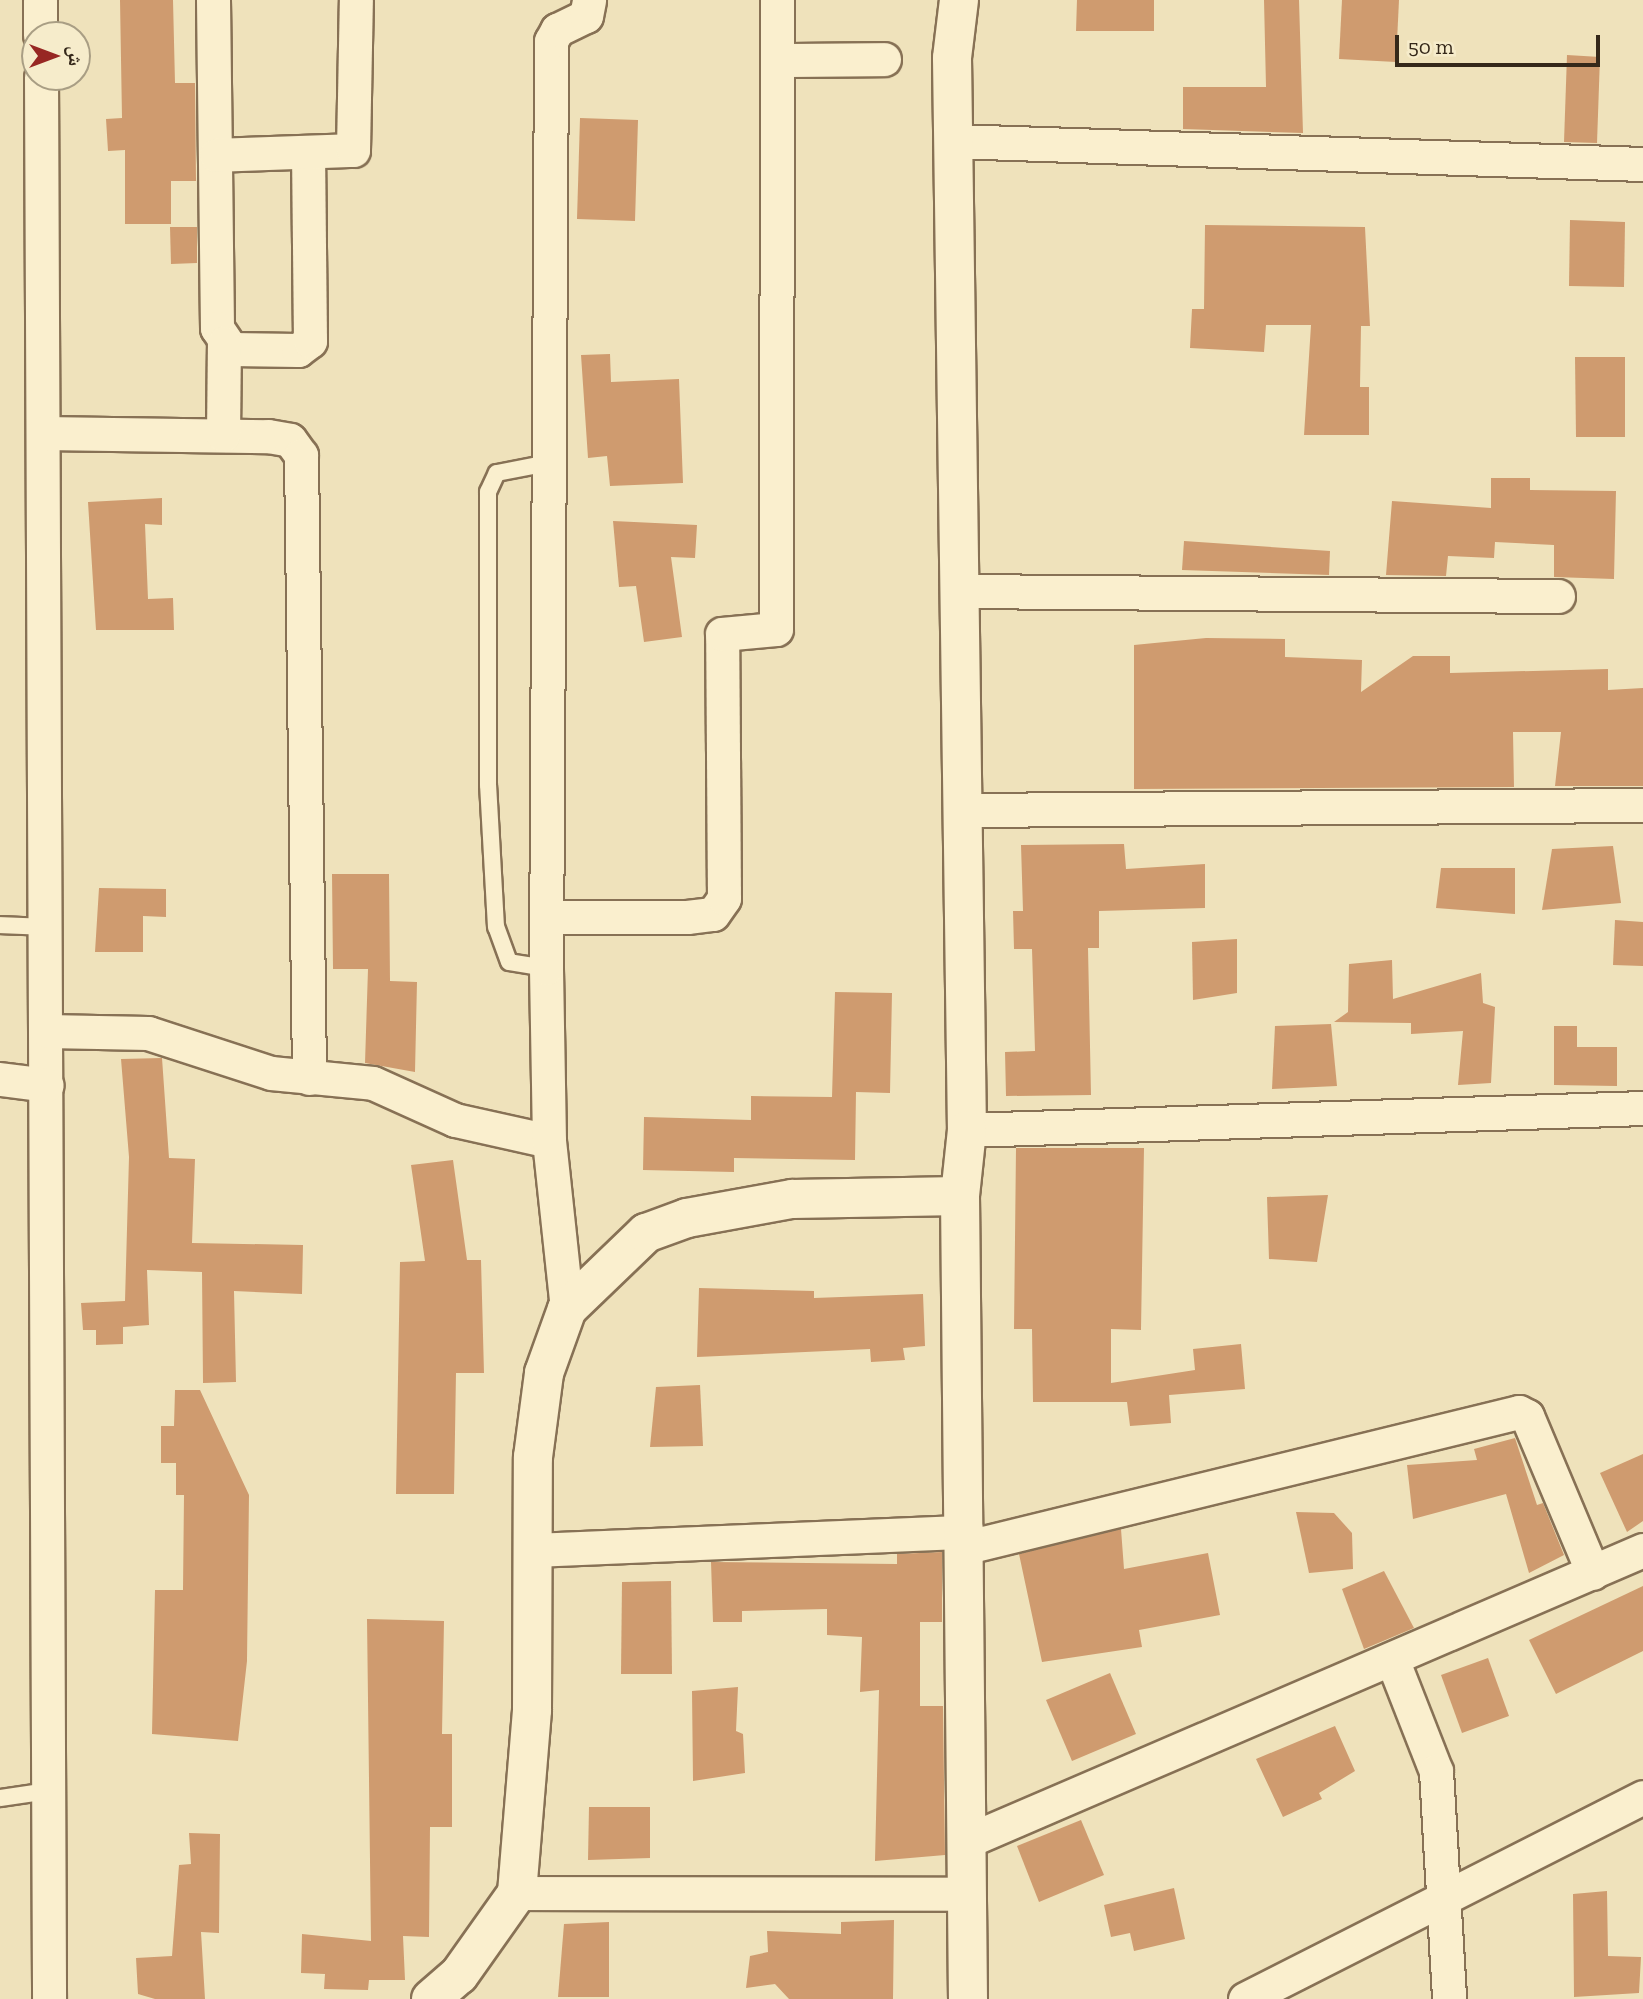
<!DOCTYPE html>
<html>
<head>
<meta charset="utf-8">
<style>
	body { margin:0 }
	#map { position:relative; width:1643px; height:1999px; overflow:hidden; background:#efe2bb; font-family:"Zilla Slab","Noto Naskh Arabic",serif }
	div>[style] { position:absolute }
	[style*='--x'] { left:calc(var(--x)*1px); top:calc(var(--y)*1px); width:calc(var(--w)*1px); rotate:calc(var(--a)*1deg) }
	.building>* { inset:0; background:#cf9b6f }
	.roads { filter:drop-shadow(2px 0 #877155) drop-shadow(-2px 0 #877155) drop-shadow(0 2px #877155) drop-shadow(0 -2px #877155) }
	.service>* { height:16px; margin:-8px; padding:0 8px; transform-origin:8px; border-radius:8px; background:#faefce }
	.minor>* { height:33px; margin:-16.5px; padding:0 16.5px; transform-origin:16.5px; border-radius:16.5px; background:#faefce }
	.tertiary>* { height:38px; margin:-19px; padding:0 19px; transform-origin:19px; border-radius:19px; background:#faefce }
	span { translate:-50% -50%; white-space:nowrap; text-align:center; line-height:1.15; -webkit-text-stroke:7px #f6eccb; paint-order:stroke }
	.north { position:absolute; left:21px; top:21px; width:70px; height:70px; box-sizing:border-box; background:#f6eccb; border:2px solid #a99e84; border-radius:50%; rotate:90deg; font-size:19px; font-weight:700; line-height:28px; text-align:center; color:#35281a }
	.north::after { content:''; display:block; margin:auto; width:24px; height:32px; background:#972723; clip-path:polygon(50% 0,100% 100%,50% 72%,0 100%) }
	.scale { position:absolute; left:1395px; top:35px; width:205px; height:32px; box-sizing:border-box; border:4px solid #35281a; border-top:0; padding-left:9px; font-size:21px; line-height:24px; white-space:nowrap; color:#35281a; -webkit-text-stroke:5px #f6eccb; paint-order:stroke }
</style>
</head>
<body>
<div id="map">
	<div class="building">
		<div style="clip-path:polygon(120px 0,173px 0,175px 83px,195px 83px,196px 181px,171px 181px,171px 224px,125px 224px,125px 150px,108px 151px,106px 119px,122px 118px)"></div>
		<div style="clip-path:polygon(1077px 0,1154px 0,1154px 31px,1076px 31px)"></div>
		<div style="clip-path:polygon(1264px 0,1299px 0,1303px 133px,1183px 129px,1183px 87px,1266px 87px)"></div>
		<div style="clip-path:polygon(1342px 0,1399px 0,1396px 62px,1339px 59px)"></div>
		<div style="clip-path:polygon(1567px 55px,1600px 57px,1597px 143px,1564px 142px)"></div>
		<div style="clip-path:polygon(580px 118px,638px 120px,635px 221px,577px 219px)"></div>
		<div style="clip-path:polygon(1570px 220px,1625px 222px,1624px 287px,1569px 286px)"></div>
		<div style="clip-path:polygon(1205px 225px,1365px 227px,1370px 326px,1361px 326px,1360px 387px,1369px 387px,1369px 435px,1304px 435px,1311px 325px,1266px 325px,1264px 352px,1190px 348px,1192px 309px,1204px 309px)"></div>
		<div style="clip-path:polygon(170px 227px,197px 227px,197px 263px,171px 264px)"></div>
		<div style="clip-path:polygon(610px 354px,611px 382px,679px 379px,683px 483px,610px 486px,607px 456px,588px 458px,581px 355px)"></div>
		<div style="clip-path:polygon(1575px 357px,1625px 357px,1625px 437px,1576px 437px)"></div>
		<div style="clip-path:polygon(1491px 478px,1530px 478px,1530px 490px,1616px 491px,1614px 579px,1554px 577px,1554px 545px,1495px 542px,1494px 558px,1448px 556px,1446px 576px,1386px 575px,1392px 501px,1491px 508px)"></div>
		<div style="clip-path:polygon(162px 498px,162px 525px,145px 524px,148px 599px,173px 598px,174px 630px,96px 630px,88px 502px)"></div>
		<div style="clip-path:polygon(613px 521px,697px 525px,695px 558px,671px 557px,682px 637px,644px 642px,636px 586px,619px 587px)"></div>
		<div style="clip-path:polygon(1184px 541px,1330px 551px,1329px 575px,1182px 570px)"></div>
		<div style="clip-path:polygon(1206px 638px,1285px 639px,1285px 657px,1362px 660px,1361px 692px,1413px 656px,1450px 656px,1450px 673px,1608px 669px,1608px 690px,1643px 688px,1643px 786px,1555px 786px,1561px 732px,1513px 732px,1514px 787px,1134px 789px,1134px 645px)"></div>
		<div style="clip-path:polygon(1124px 844px,1126px 869px,1205px 864px,1205px 908px,1099px 911px,1099px 948px,1088px 948px,1091px 1095px,1006px 1096px,1005px 1052px,1035px 1051px,1032px 949px,1014px 949px,1013px 911px,1023px 911px,1021px 845px)"></div>
		<div style="clip-path:polygon(1613px 846px,1621px 903px,1542px 910px,1552px 849px)"></div>
		<div style="clip-path:polygon(1441px 868px,1515px 868px,1515px 914px,1436px 908px)"></div>
		<div style="clip-path:polygon(332px 874px,389px 874px,390px 981px,417px 982px,415px 1072px,365px 1063px,368px 969px,333px 969px)"></div>
		<div style="clip-path:polygon(99px 888px,166px 889px,166px 917px,143px 916px,143px 952px,95px 952px)"></div>
		<div style="clip-path:polygon(1615px 920px,1643px 922px,1643px 966px,1613px 965px)"></div>
		<div style="clip-path:polygon(1237px 939px,1237px 993px,1193px 1000px,1192px 942px)"></div>
		<div style="clip-path:polygon(1392px 960px,1393px 999px,1481px 973px,1483px 1003px,1495px 1007px,1491px 1083px,1458px 1085px,1463px 1031px,1411px 1034px,1411px 1023px,1334px 1022px,1348px 1012px,1349px 964px)"></div>
		<div style="clip-path:polygon(835px 992px,892px 993px,890px 1093px,856px 1092px,855px 1160px,734px 1158px,734px 1172px,643px 1170px,644px 1117px,751px 1120px,751px 1096px,832px 1097px)"></div>
		<div style="clip-path:polygon(1331px 1024px,1337px 1086px,1272px 1089px,1275px 1026px)"></div>
		<div style="clip-path:polygon(1554px 1026px,1577px 1026px,1577px 1047px,1617px 1047px,1617px 1086px,1554px 1085px)"></div>
		<div style="clip-path:polygon(162px 1058px,169px 1158px,195px 1159px,192px 1243px,303px 1245px,302px 1294px,234px 1291px,236px 1382px,203px 1383px,202px 1272px,147px 1270px,149px 1325px,123px 1327px,123px 1344px,96px 1345px,96px 1330px,83px 1330px,81px 1303px,125px 1301px,129px 1157px,121px 1059px)"></div>
		<div style="clip-path:polygon(1016px 1148px,1144px 1148px,1141px 1330px,1111px 1329px,1111px 1383px,1195px 1370px,1193px 1349px,1241px 1344px,1245px 1389px,1169px 1395px,1171px 1423px,1130px 1426px,1127px 1402px,1033px 1402px,1032px 1329px,1014px 1329px)"></div>
		<div style="clip-path:polygon(453px 1160px,467px 1260px,481px 1260px,484px 1373px,456px 1373px,454px 1494px,396px 1494px,400px 1262px,425px 1261px,411px 1165px)"></div>
		<div style="clip-path:polygon(1328px 1195px,1317px 1262px,1269px 1259px,1267px 1197px)"></div>
		<div style="clip-path:polygon(699px 1288px,814px 1291px,814px 1298px,923px 1294px,925px 1346px,903px 1348px,905px 1360px,871px 1362px,870px 1349px,697px 1357px)"></div>
		<div style="clip-path:polygon(700px 1385px,703px 1446px,650px 1447px,656px 1387px)"></div>
		<div style="clip-path:polygon(175px 1390px,200px 1390px,249px 1495px,247px 1661px,238px 1741px,152px 1734px,155px 1590px,183px 1590px,184px 1495px,176px 1495px,176px 1463px,161px 1463px,161px 1426px,174px 1426px)"></div>
		<div style="clip-path:polygon(1515px 1438px,1537px 1505px,1543px 1503px,1564px 1555px,1529px 1573px,1506px 1494px,1413px 1519px,1407px 1465px,1477px 1460px,1474px 1449px)"></div>
		<div style="clip-path:polygon(1643px 1454px,1643px 1521px,1627px 1532px,1600px 1473px)"></div>
		<div style="clip-path:polygon(1296px 1512px,1334px 1513px,1352px 1533px,1353px 1569px,1309px 1573px)"></div>
		<div style="clip-path:polygon(1121px 1529px,1124px 1569px,1208px 1553px,1220px 1615px,1139px 1630px,1142px 1647px,1042px 1662px,1019px 1554px)"></div>
		<div style="clip-path:polygon(942px 1552px,942px 1622px,920px 1622px,920px 1706px,943px 1706px,945px 1855px,875px 1861px,879px 1690px,860px 1692px,862px 1637px,827px 1635px,827px 1609px,742px 1611px,742px 1622px,713px 1622px,711px 1562px,897px 1564px,897px 1554px)"></div>
		<div style="clip-path:polygon(1384px 1571px,1414px 1628px,1364px 1649px,1342px 1589px)"></div>
		<div style="clip-path:polygon(671px 1581px,672px 1674px,621px 1674px,622px 1582px)"></div>
		<div style="clip-path:polygon(1643px 1586px,1643px 1651px,1556px 1694px,1529px 1640px)"></div>
		<div style="clip-path:polygon(367px 1619px,444px 1621px,442px 1734px,452px 1734px,452px 1827px,430px 1827px,429px 1937px,403px 1936px,405px 1980px,369px 1980px,368px 1990px,324px 1989px,325px 1974px,301px 1973px,302px 1934px,371px 1941px)"></div>
		<div style="clip-path:polygon(1488px 1658px,1509px 1716px,1462px 1733px,1441px 1675px)"></div>
		<div style="clip-path:polygon(1110px 1673px,1136px 1734px,1072px 1761px,1046px 1700px)"></div>
		<div style="clip-path:polygon(738px 1687px,736px 1731px,743px 1734px,745px 1773px,693px 1781px,692px 1691px)"></div>
		<div style="clip-path:polygon(1335px 1726px,1355px 1771px,1319px 1793px,1322px 1799px,1283px 1817px,1256px 1759px)"></div>
		<div style="clip-path:polygon(589px 1807px,650px 1807px,650px 1858px,588px 1860px)"></div>
		<div style="clip-path:polygon(1081px 1820px,1104px 1875px,1039px 1902px,1017px 1846px)"></div>
		<div style="clip-path:polygon(189px 1833px,220px 1834px,219px 1933px,201px 1932px,205px 1999px,155px 1999px,138px 1994px,136px 1958px,172px 1956px,179px 1865px,191px 1864px)"></div>
		<div style="clip-path:polygon(1174px 1888px,1185px 1939px,1134px 1951px,1130px 1933px,1111px 1937px,1104px 1905px)"></div>
		<div style="clip-path:polygon(1607px 1891px,1608px 1956px,1641px 1957px,1639px 1993px,1574px 1997px,1573px 1894px)"></div>
		<div style="clip-path:polygon(894px 1920px,893px 1999px,789px 1999px,775px 1984px,746px 1988px,750px 1956px,768px 1952px,767px 1931px,841px 1934px,841px 1922px)"></div>
		<div style="clip-path:polygon(609px 1922px,609px 1997px,558px 1997px,564px 1924px)"></div>
	</div>
	<div class="roads">
		<div class="service">
			<div style="--x:0;--y:925;--w:46;--a:2.5"></div>
			<div style="--x:546;--y:968;--w:37;--a:-171"></div>
			<div style="--x:509;--y:962;--w:37;--a:-110"></div>
			<div style="--x:496;--y:927;--w:142;--a:-93.2"></div>
			<div style="--x:488;--y:785;--w:293;--a:-90"></div>
			<div style="--x:488;--y:492;--w:21;--a:-65"></div>
			<div style="--x:497;--y:473;--w:53;--a:-10.9"></div>
			<div style="--x:0;--y:1798;--w:49;--a:-8.3"></div>
		</div>
		<div class="minor">
			<div style="--x:40;--y:0;--w:35;--a:90"></div>
			<div style="--x:213;--y:0;--w:328;--a:89.3"></div>
			<div style="--x:217;--y:328;--w:25;--a:56"></div>
			<div style="--x:231;--y:349;--w:67;--a:0.9"></div>
			<div style="--x:298;--y:350;--w:15;--a:-37"></div>
			<div style="--x:310;--y:341;--w:187;--a:-90.6"></div>
			<div style="--x:778;--y:60;--w:106;--a:-0.5"></div>
			<div style="--x:41;--y:77;--w:1922;--a:89.76"></div>
			<div style="--x:953;--y:141;--w:690;--a:1.91"></div>
			<div style="--x:216;--y:155;--w:137;--a:-2.1"></div>
			<div style="--x:353;--y:150;--w:150;--a:-88.9"></div>
			<div style="--x:43;--y:433;--w:225;--a:0.8"></div>
			<div style="--x:268;--y:436;--w:22;--a:10"></div>
			<div style="--x:290;--y:440;--w:19;--a:54"></div>
			<div style="--x:301;--y:455;--w:623;--a:89.26"></div>
			<div style="--x:223;--y:435;--w:92;--a:-89.4"></div>
			<div style="--x:959;--y:591;--w:599;--a:0.48"></div>
			<div style="--x:961;--y:810;--w:682;--a:-0.42"></div>
			<div style="--x:547;--y:917;--w:140;--a:0"></div>
			<div style="--x:687;--y:917;--w:26;--a:-7"></div>
			<div style="--x:713;--y:914;--w:19;--a:-55"></div>
			<div style="--x:724;--y:898;--w:264;--a:-90.4"></div>
			<div style="--x:722;--y:634;--w:54;--a:-5.3"></div>
			<div style="--x:776;--y:629;--w:629;--a:-89.91"></div>
			<div style="--x:47;--y:1031;--w:101;--a:1.1"></div>
			<div style="--x:148;--y:1033;--w:129;--a:18"></div>
			<div style="--x:271;--y:1073;--w:102;--a:5.6"></div>
			<div style="--x:373;--y:1083;--w:90;--a:24.3"></div>
			<div style="--x:455;--y:1120;--w:96;--a:12.6"></div>
			<div style="--x:0;--y:1079;--w:47;--a:7.3"></div>
			<div style="--x:967;--y:1130;--w:676;--a:-1.86"></div>
			<div style="--x:567;--y:1309;--w:169;--a:-96.1"></div>
			<div style="--x:549;--y:1141;--w:173;--a:-91"></div>
			<div style="--x:546;--y:968;--w:927;--a:-89.69"></div>
			<div style="--x:551;--y:41;--w:13;--a:-61"></div>
			<div style="--x:557;--y:30;--w:32;--a:-26"></div>
			<div style="--x:586;--y:16;--w:16;--a:-79"></div>
			<div style="--x:967;--y:1547;--w:568;--a:-13.74"></div>
			<div style="--x:1519;--y:1412;--w:9;--a:27"></div>
			<div style="--x:1527;--y:1416;--w:170;--a:67.2"></div>
			<div style="--x:532;--y:1550;--w:435;--a:-2.4"></div>
			<div style="--x:1392;--y:1659;--w:120;--a:68.6"></div>
			<div style="--x:1436;--y:1771;--w:228;--a:86.7"></div>
			<div style="--x:967;--y:1841;--w:736;--a:-23.29"></div>
			<div style="--x:517;--y:1893;--w:450;--a:0.1"></div>
			<div style="--x:1245;--y:1999;--w:446;--a:-26.9"></div>
		</div>
		<div class="tertiary">
			<div style="--x:959;--y:0;--w:58;--a:96.9"></div>
			<div style="--x:952;--y:58;--w:1072;--a:89.2"></div>
			<div style="--x:967;--y:1130;--w:66;--a:96.1"></div>
			<div style="--x:960;--y:1196;--w:803;--a:89.43"></div>
			<div style="--x:431;--y:1999;--w:37;--a:-41"></div>
			<div style="--x:459;--y:1975;--w:100;--a:-54.7"></div>
			<div style="--x:517;--y:1893;--w:184;--a:-85.3"></div>
			<div style="--x:532;--y:1710;--w:253;--a:-89.8"></div>
			<div style="--x:533;--y:1457;--w:85;--a:-82.5"></div>
			<div style="--x:544;--y:1373;--w:68;--a:-70.2"></div>
			<div style="--x:567;--y:1309;--w:110;--a:-43.9"></div>
			<div style="--x:646;--y:1233;--w:44;--a:-20.1"></div>
			<div style="--x:687;--y:1218;--w:107;--a:-10.3"></div>
			<div style="--x:792;--y:1199;--w:168;--a:-1"></div>
		</div>
	</div>
	<div class="north">ش</div>
	<div class="scale">50 m</div>
</div>
</body>
</html>
